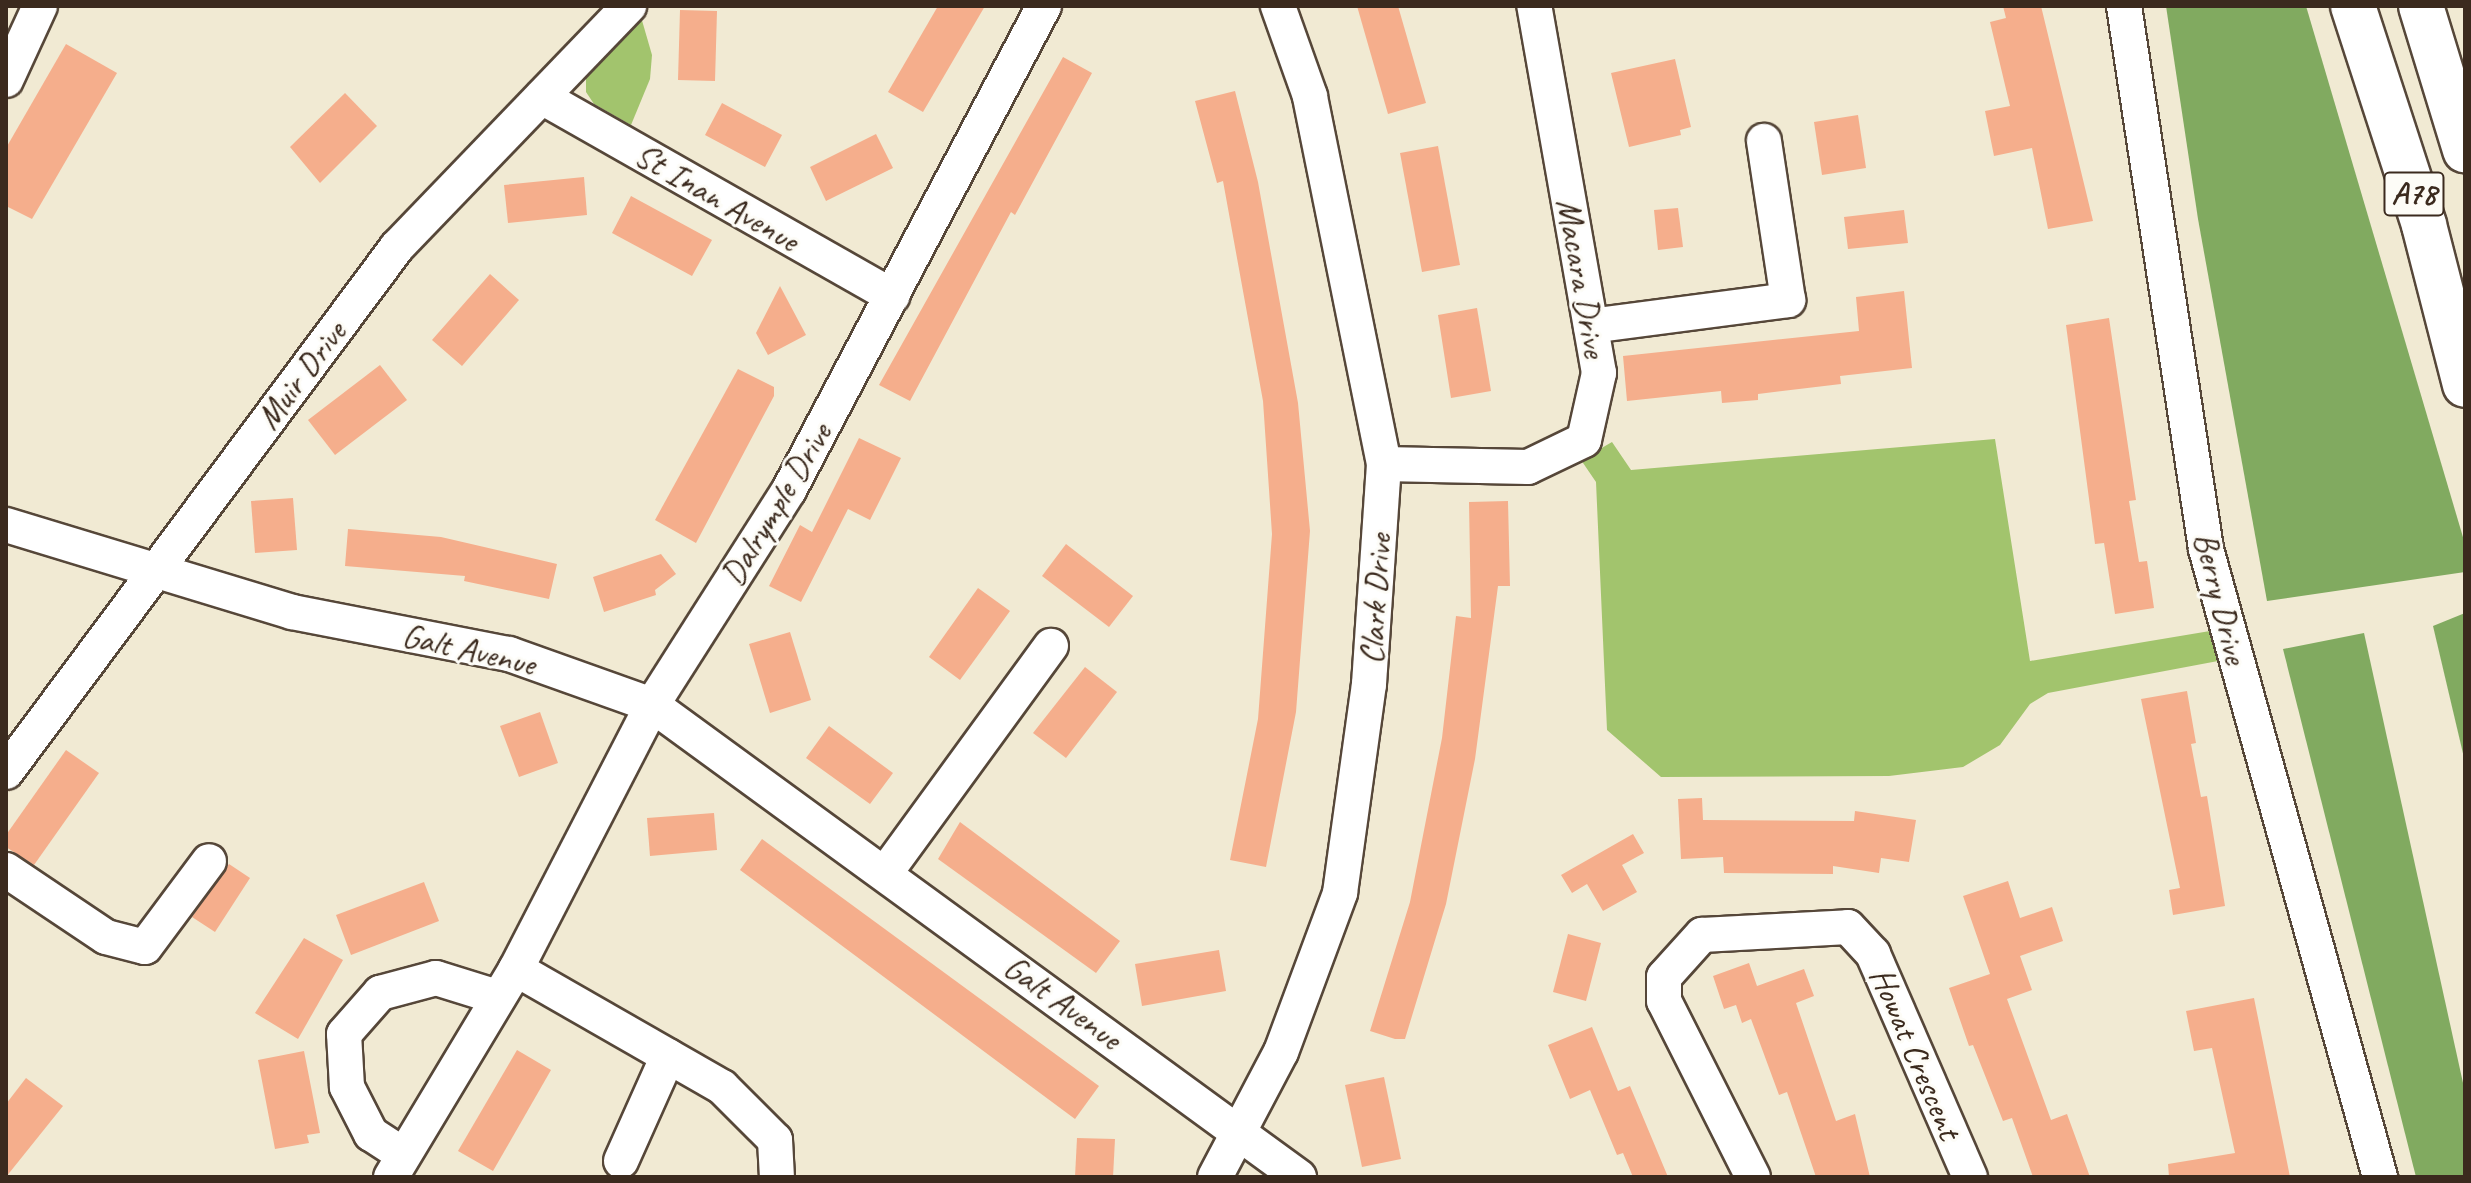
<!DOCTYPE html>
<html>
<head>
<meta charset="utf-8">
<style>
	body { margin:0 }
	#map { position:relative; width:2471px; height:1183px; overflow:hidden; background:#f1ead3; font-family:Caveat,sans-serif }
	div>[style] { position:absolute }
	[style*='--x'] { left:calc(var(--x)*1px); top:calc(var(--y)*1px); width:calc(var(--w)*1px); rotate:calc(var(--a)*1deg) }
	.green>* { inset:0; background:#a2c46d }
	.forest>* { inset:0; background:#81aa60 }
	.building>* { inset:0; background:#f5ae8c }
	.roads { filter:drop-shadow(2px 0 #564739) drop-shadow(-2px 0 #564739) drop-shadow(0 2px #564739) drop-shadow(0 -2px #564739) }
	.minor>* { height:34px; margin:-17px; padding:0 17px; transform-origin:17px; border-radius:17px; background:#fff }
	.highway>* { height:44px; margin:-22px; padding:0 22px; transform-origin:22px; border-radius:22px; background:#fff }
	span { translate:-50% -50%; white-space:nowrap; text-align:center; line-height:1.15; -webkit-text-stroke:6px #fdfcf7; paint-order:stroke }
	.shield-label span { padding:2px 6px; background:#fdfcf7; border:2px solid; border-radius:6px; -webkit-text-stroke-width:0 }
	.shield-label { font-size:32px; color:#3b2a1e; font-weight:700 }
	.street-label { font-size:34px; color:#3b2a1e }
	.frame { position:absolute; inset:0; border:8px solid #3b2a1e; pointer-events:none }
</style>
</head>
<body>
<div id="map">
	<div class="green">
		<div style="clip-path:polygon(641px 17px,652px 55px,650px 79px,631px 125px,594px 104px,586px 92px,586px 74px)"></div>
		<div style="clip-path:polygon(1995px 439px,2030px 661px,2210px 631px,2218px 661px,2048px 693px,2030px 704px,2000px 745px,1963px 767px,1889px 776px,1661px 777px,1607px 730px,1596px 482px,1581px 460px,1612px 442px,1631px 470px)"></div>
	</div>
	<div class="forest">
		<div style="clip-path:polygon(2166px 6px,2306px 6px,2465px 544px,2465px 572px,2267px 601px,2198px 219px)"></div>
		<div style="clip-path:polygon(2465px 613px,2465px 762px,2433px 626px)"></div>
		<div style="clip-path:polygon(2364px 633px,2465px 1092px,2465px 1177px,2416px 1177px,2283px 649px)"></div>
	</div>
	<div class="building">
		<div style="clip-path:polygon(938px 6px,985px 6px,923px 112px,888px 92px)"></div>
		<div style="clip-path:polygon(1357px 6px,1398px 6px,1426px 103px,1388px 114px)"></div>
		<div style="clip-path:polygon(2003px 6px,2041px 6px,2093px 221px,2048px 229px,2032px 148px,1994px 156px,1985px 111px,2010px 106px,1990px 22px,2006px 18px)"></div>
		<div style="clip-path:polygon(680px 10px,717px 11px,715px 81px,678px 80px)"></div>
		<div style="clip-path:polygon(66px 44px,117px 73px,32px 219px,6px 206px,6px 148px)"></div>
		<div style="clip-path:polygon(1063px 57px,1092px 73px,1015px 215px,1011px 212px,910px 401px,879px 385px)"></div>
		<div style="clip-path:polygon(1675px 59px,1691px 127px,1680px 130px,1681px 135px,1629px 147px,1611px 73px)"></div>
		<div style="clip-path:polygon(1235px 91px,1258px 182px,1298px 403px,1310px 531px,1296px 712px,1266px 867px,1230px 860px,1258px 719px,1272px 534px,1263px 401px,1223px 181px,1217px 183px,1195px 101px)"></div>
		<div style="clip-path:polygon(345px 93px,377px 126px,320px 183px,290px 147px)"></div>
		<div style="clip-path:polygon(722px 103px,782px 135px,765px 167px,705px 135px)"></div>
		<div style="clip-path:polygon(1858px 115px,1866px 168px,1822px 175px,1814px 122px)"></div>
		<div style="clip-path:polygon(876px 134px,893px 168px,826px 201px,810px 167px)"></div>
		<div style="clip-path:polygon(1438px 146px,1460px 265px,1422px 272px,1400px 153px)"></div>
		<div style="clip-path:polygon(584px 177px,587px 215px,508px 223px,504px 185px)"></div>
		<div style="clip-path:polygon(631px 196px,712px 240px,692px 276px,612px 233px)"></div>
		<div style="clip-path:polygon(1678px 208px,1683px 247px,1658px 250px,1654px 210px)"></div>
		<div style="clip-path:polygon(1904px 210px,1908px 243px,1848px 249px,1844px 217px)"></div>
		<div style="clip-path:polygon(490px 274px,519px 300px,462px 366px,432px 340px)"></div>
		<div style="clip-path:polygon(780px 286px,806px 335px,768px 355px,756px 333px)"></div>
		<div style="clip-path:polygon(1904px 291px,1912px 368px,1840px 376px,1841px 384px,1758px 394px,1758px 400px,1722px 403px,1721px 391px,1627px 401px,1623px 356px,1859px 331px,1856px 297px)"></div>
		<div style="clip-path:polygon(1477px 308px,1491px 391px,1451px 398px,1438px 315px)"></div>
		<div style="clip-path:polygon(2109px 318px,2136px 500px,2129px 501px,2139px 562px,2147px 561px,2154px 608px,2115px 614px,2104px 543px,2095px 544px,2066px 325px)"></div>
		<div style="clip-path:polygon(380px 365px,407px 400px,335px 455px,308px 420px)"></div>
		<div style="clip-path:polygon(738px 369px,774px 387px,774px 396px,696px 543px,655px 520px)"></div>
		<div style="clip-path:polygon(859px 438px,901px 458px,870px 520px,848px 509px,801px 602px,769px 586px,800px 525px,812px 532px)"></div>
		<div style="clip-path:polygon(293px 498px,297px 550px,255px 553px,251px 501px)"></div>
		<div style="clip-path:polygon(1508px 501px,1510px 586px,1498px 586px,1475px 759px,1446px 904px,1405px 1039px,1395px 1039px,1370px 1031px,1410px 902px,1442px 738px,1456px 616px,1471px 618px,1469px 502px)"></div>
		<div style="clip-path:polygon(348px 529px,441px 537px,557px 564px,549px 599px,464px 581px,465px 576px,345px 566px)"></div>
		<div style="clip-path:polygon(1066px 544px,1133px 596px,1109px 627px,1042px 576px)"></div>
		<div style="clip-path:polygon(661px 554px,676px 574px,655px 590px,656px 595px,604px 612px,593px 577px)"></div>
		<div style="clip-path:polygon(978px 588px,1010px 611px,960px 680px,929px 657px)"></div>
		<div style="clip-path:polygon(790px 632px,811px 700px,770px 713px,749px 644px)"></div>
		<div style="clip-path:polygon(1085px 667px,1117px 692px,1066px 758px,1033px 733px)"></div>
		<div style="clip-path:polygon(2187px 691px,2196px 743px,2191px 744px,2201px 797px,2207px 796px,2225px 906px,2173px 915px,2169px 890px,2180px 888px,2141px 699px)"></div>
		<div style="clip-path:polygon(540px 712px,558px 763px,519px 777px,500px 726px)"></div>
		<div style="clip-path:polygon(829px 726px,893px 773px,870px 804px,806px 758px)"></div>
		<div style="clip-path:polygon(66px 750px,99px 773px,34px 865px,6px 847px,6px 835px)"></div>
		<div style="clip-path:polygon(1702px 798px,1703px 820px,1854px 821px,1855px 811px,1916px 820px,1909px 862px,1881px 858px,1879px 873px,1833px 866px,1833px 874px,1724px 873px,1723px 857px,1681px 859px,1678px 799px)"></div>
		<div style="clip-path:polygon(714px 813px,717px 850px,650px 856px,647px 818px)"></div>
		<div style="clip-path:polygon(960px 822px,1120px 941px,1096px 973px,938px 859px)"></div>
		<div style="clip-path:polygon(1633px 834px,1644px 853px,1622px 865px,1637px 892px,1603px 911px,1587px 884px,1572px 893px,1561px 875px)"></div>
		<div style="clip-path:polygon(762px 839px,1099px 1086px,1075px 1119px,740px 870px)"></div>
		<div style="clip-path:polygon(229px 864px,250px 878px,215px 932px,192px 917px)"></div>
		<div style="clip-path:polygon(2008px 881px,2020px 918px,2052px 907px,2063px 941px,2020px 956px,2032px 990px,2007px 999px,2051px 1120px,2067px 1114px,2090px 1177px,2033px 1177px,2012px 1118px,2003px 1121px,1973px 1045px,1969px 1046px,1949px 988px,1990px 974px,1963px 896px)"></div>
		<div style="clip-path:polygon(424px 882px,439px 921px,351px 955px,336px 915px)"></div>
		<div style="clip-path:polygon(1568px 934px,1601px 943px,1586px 1001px,1553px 992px)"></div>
		<div style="clip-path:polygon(304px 938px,343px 960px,298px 1039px,255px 1013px)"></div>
		<div style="clip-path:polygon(1219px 950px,1226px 991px,1142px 1006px,1135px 964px)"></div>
		<div style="clip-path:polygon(1749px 963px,1757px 986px,1804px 969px,1814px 996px,1796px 1003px,1836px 1121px,1855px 1114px,1870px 1177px,1816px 1177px,1787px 1092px,1779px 1095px,1751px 1019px,1742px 1023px,1736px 1005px,1724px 1009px,1713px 976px)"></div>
		<div style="clip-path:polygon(2254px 998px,2290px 1177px,2169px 1177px,2168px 1164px,2235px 1153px,2212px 1048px,2194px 1051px,2186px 1011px)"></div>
		<div style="clip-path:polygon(1592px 1027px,1618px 1091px,1630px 1086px,1668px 1177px,1633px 1177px,1623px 1153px,1617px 1155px,1590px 1090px,1570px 1099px,1548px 1045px)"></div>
		<div style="clip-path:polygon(517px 1050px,551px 1070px,493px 1171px,458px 1151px)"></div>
		<div style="clip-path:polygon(304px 1051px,320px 1133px,307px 1135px,309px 1143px,275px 1149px,258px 1060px)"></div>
		<div style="clip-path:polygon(1384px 1077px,1401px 1159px,1362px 1167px,1345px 1085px)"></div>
		<div style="clip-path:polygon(26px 1078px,63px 1106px,6px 1177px,6px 1104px)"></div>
		<div style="clip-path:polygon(1077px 1138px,1115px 1139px,1113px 1177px,1075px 1177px)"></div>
	</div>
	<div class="roads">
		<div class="minor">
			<div style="--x:2124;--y:6;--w:549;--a:81.41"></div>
			<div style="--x:2206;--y:549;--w:652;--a:74.51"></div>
			<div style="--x:6;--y:80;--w:81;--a:-65.3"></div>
			<div style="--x:542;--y:97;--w:403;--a:29.6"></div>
			<div style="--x:1591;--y:326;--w:199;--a:-7.5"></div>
			<div style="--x:1788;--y:300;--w:161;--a:-98.6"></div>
			<div style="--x:1384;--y:464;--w:144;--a:1.2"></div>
			<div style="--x:1528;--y:467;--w:62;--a:-25.7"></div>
			<div style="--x:1584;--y:440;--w:69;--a:-77.4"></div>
			<div style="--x:1599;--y:373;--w:373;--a:-100"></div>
			<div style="--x:6;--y:525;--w:299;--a:16.9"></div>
			<div style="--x:292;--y:612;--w:221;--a:11"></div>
			<div style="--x:509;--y:654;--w:152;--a:19.6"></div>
			<div style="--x:652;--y:705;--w:801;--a:36.11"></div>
			<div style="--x:6;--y:772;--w:655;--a:-53.32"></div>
			<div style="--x:397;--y:247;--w:335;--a:-46.1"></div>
			<div style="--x:6;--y:870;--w:120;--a:33.8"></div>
			<div style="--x:106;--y:937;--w:40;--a:14.4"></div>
			<div style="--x:145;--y:947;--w:107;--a:-53.3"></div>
			<div style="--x:886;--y:872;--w:280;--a:-53.9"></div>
			<div style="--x:516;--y:969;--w:237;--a:29.8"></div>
			<div style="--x:722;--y:1087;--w:75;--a:45"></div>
			<div style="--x:775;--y:1140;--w:37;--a:87"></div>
			<div style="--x:402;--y:1154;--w:37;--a:-147"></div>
			<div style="--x:371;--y:1134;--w:53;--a:-117.1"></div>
			<div style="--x:347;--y:1087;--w:53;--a:-93.2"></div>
			<div style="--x:344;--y:1034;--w:55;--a:-48.7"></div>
			<div style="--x:380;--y:993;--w:58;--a:-15"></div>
			<div style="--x:436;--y:978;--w:64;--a:17.3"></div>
			<div style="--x:621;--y:1161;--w:115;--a:-65.9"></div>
			<div style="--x:391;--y:1177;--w:243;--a:-59"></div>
			<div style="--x:516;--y:969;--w:297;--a:-62.7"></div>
			<div style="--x:652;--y:705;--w:255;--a:-57.5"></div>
			<div style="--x:789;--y:490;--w:547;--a:-62.22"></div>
			<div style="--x:1215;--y:1177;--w:141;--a:-62.2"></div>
			<div style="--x:1281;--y:1052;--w:170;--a:-69.6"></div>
			<div style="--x:1340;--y:893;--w:211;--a:-82.1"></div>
			<div style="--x:1369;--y:684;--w:221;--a:-86.1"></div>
			<div style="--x:1384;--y:464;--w:375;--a:-101.4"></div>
			<div style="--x:1310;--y:96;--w:96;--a:-109.6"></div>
			<div style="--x:1753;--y:1177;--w:197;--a:-116.8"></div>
			<div style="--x:1664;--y:1001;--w:24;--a:-90"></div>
			<div style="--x:1664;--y:977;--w:57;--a:-47.9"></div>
			<div style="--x:1702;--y:935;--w:146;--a:-3.1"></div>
			<div style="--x:1848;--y:927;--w:37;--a:47"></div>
			<div style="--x:1873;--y:954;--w:243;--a:66.5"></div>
		</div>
		<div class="highway">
			<div style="--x:2353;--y:6;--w:230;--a:72"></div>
			<div style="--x:2424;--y:225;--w:165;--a:75.6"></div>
			<div style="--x:2421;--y:6;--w:151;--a:73"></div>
		</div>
	</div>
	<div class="shield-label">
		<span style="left:2414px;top:194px">A78</span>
	</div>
	<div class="street-label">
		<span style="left:717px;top:197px;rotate:30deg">St Inan Avenue</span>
		<span style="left:1582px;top:278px;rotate:80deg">Macara Drive</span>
		<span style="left:301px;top:375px;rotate:-53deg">Muir Drive</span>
		<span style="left:776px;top:504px;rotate:-59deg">Dalrymple Drive</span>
		<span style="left:2221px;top:598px;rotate:76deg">Berry Drive</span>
		<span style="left:1375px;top:599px;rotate:-86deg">Clark Drive</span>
		<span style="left:469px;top:649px;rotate:13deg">Galt Avenue</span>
		<span style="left:1063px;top:1002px;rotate:36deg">Galt Avenue</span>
		<span style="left:1916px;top:1053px;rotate:67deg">Howat Crescent</span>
	</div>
	<div class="frame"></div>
</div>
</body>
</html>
